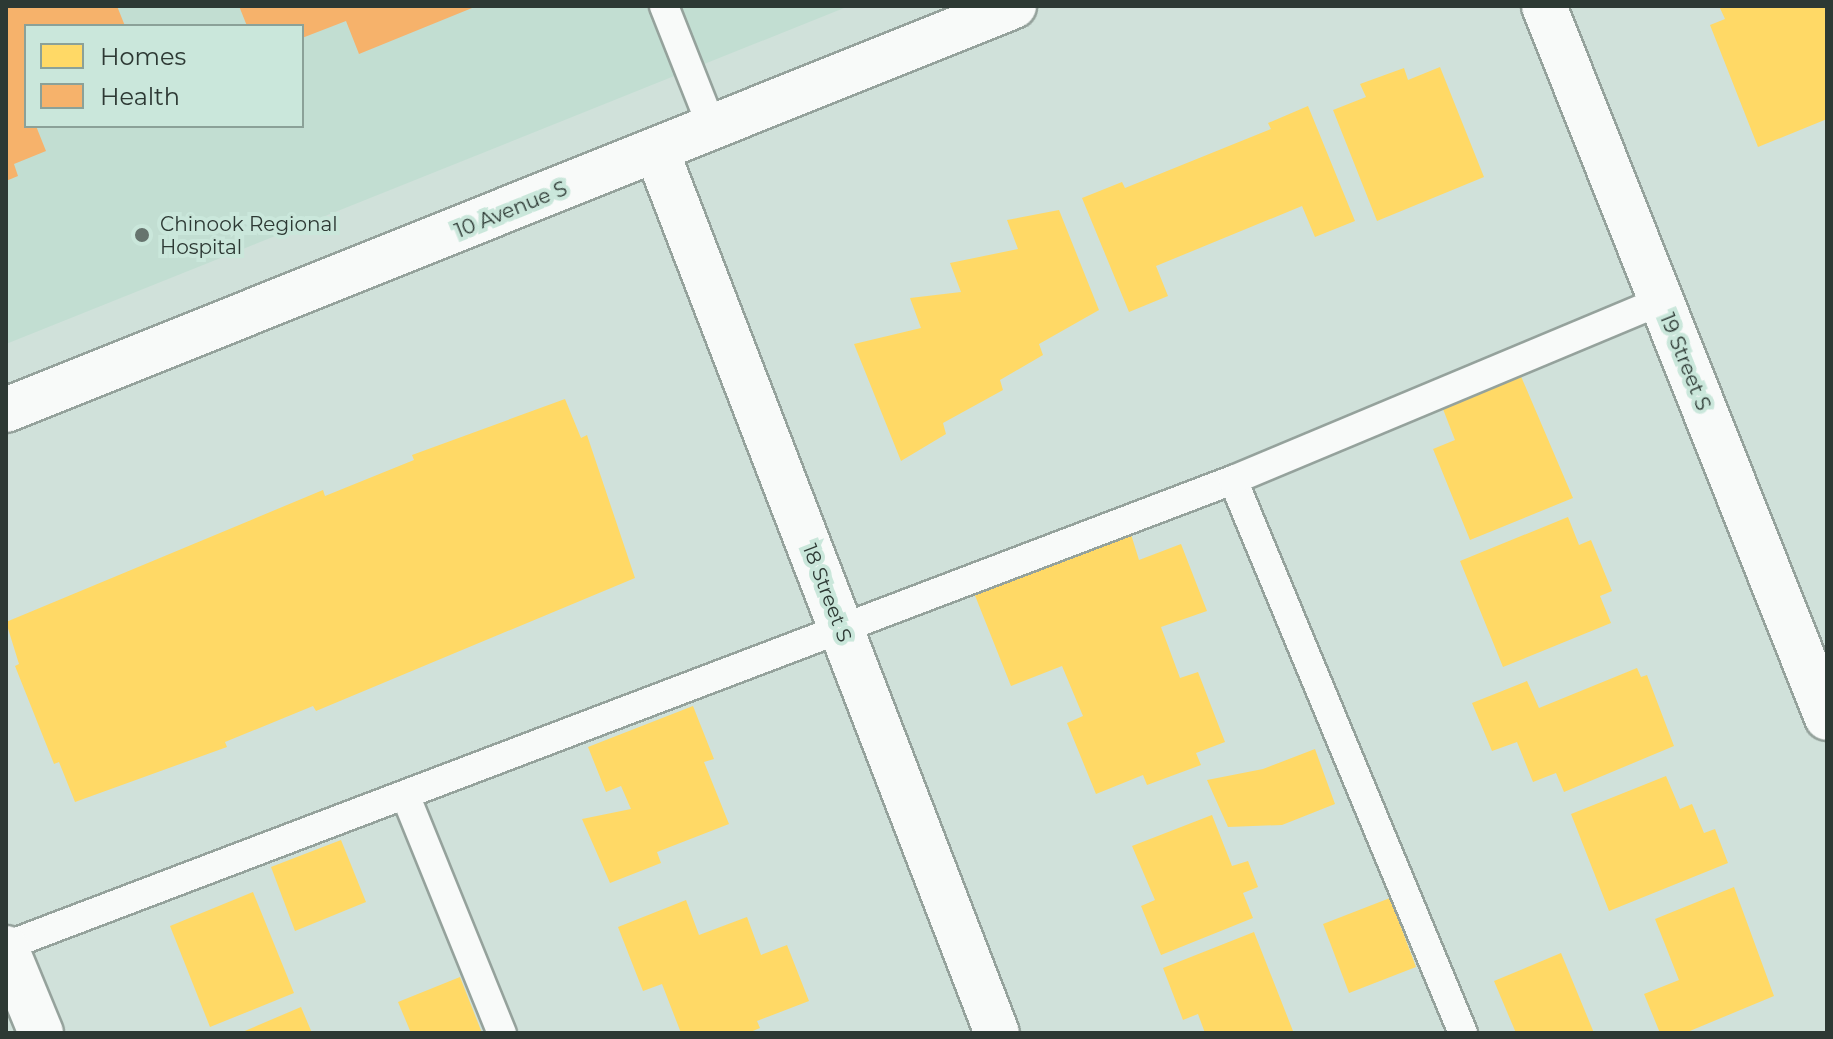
<!DOCTYPE html>
<html>
<head>
<meta charset="utf-8">
<style>
	body { margin:0 }
	#map { position:relative; width:1833px; height:1039px; overflow:hidden; background:#d0e1da; font-family:Montserrat,sans-serif }
	div>[style] { position:absolute }
	[style*='--x'] { left:calc(var(--x)*1px); top:calc(var(--y)*1px); width:calc(var(--w)*1px); rotate:calc(var(--a)*1deg) }
	.built>* { inset:0; background:#c2ded2 }
	.homes>* { inset:0; background:#ffd966 }
	.health>* { inset:0; background:#f6b26b }
	.roads { filter:drop-shadow(2px 0 #95a29c) drop-shadow(-2px 0 #95a29c) drop-shadow(0 2px #95a29c) drop-shadow(0 -2px #95a29c) }
	.service>* { height:28px; margin:-14px; padding:0 14px; transform-origin:14px; border-radius:14px; background:#f8faf9 }
	.minor>* { height:44px; margin:-22px; padding:0 22px; transform-origin:22px; border-radius:22px; background:#f8faf9 }
	.tertiary>* { height:44px; margin:-22px; padding:0 22px; transform-origin:22px; border-radius:22px; background:#f8faf9 }
	.dots>* { width:22px; height:22px; translate:-50% -50%; box-sizing:border-box; border:4px solid #cae7db; border-radius:50% }
	span { translate:-50% -50%; white-space:nowrap; text-align:center; line-height:1.15; -webkit-text-stroke:8px #cae7db; paint-order:stroke }
	.street-label { font-size:20px; color:#2d3934 }
	.poi-label { font-size:20px; color:#2d3934 }
	.left { translate:0 -50%; text-align:left }
	.frame { position:absolute; inset:0; border:8px solid #2d3934; pointer-events:none }
	.legend { position:absolute; left:24px; top:24px; width:280px; height:104px; box-sizing:border-box; background:#cae7db; border:2px solid #8ba198; margin:0; padding:10px 14px; list-style:none; font-size:24px; color:#2d3934 }
	.legend li { display:flex; align-items:center; gap:16px; height:40px }
	.legend b { width:40px; border:2px solid #8ba198 }
</style>
</head>
<body>
<div id="map">
	<div class="built">
		<div style="clip-path:polygon(evenodd,6px 6px,849px 6px,6px 344px,6px 6px,26px 26px,302px 26px,302px 126px,26px 126px,26px 26px)"></div>
	</div>
	<div class="homes">
		<div style="clip-path:polygon(1719px 6px,1827px 6px,1827px 119px,1758px 147px,1710px 25px,1725px 19px)"></div>
		<div style="clip-path:polygon(1440px 67px,1484px 177px,1377px 221px,1333px 110px,1366px 97px,1360px 84px,1404px 68px,1408px 80px)"></div>
		<div style="clip-path:polygon(1308px 106px,1355px 221px,1315px 237px,1302px 206px,1156px 266px,1168px 296px,1129px 312px,1082px 198px,1122px 182px,1125px 188px,1271px 129px,1268px 123px)"></div>
		<div style="clip-path:polygon(1059px 210px,1099px 310px,1039px 344px,1043px 355px,1000px 380px,1003px 390px,943px 423px,946px 434px,901px 461px,854px 344px,921px 328px,910px 298px,961px 292px,950px 263px,1018px 249px,1007px 220px)"></div>
		<div style="clip-path:polygon(1520px 374px,1573px 498px,1470px 540px,1433px 449px,1455px 440px,1441px 404px)"></div>
		<div style="clip-path:polygon(565px 399px,581px 438px,587px 435px,635px 578px,316px 711px,313px 706px,225px 742px,227px 747px,75px 802px,59px 762px,54px 764px,15px 666px,19px 664px,6px 622px,323px 490px,325px 496px,414px 460px,412px 455px)"></div>
		<div style="clip-path:polygon(1568px 517px,1579px 545px,1591px 540px,1612px 591px,1600px 596px,1611px 623px,1503px 667px,1460px 561px)"></div>
		<div style="clip-path:polygon(1130px 531px,1139px 560px,1181px 544px,1207px 611px,1161px 627px,1180px 678px,1198px 672px,1225px 742px,1196px 753px,1201px 765px,1147px 785px,1143px 775px,1096px 794px,1067px 723px,1083px 716px,1062px 666px,1011px 686px,974px 593px)"></div>
		<div style="clip-path:polygon(1637px 668px,1641px 677px,1647px 675px,1674px 746px,1564px 792px,1556px 773px,1533px 782px,1517px 742px,1492px 751px,1472px 703px,1527px 681px,1539px 708px)"></div>
		<div style="clip-path:polygon(693px 706px,714px 759px,704px 762px,729px 824px,657px 852px,661px 863px,610px 883px,582px 819px,631px 809px,621px 786px,606px 792px,588px 747px)"></div>
		<div style="clip-path:polygon(1315px 749px,1335px 804px,1282px 825px,1228px 827px,1207px 780px,1263px 769px)"></div>
		<div style="clip-path:polygon(1666px 776px,1680px 809px,1692px 804px,1704px 833px,1715px 829px,1728px 863px,1609px 911px,1571px 814px)"></div>
		<div style="clip-path:polygon(1212px 815px,1232px 866px,1248px 861px,1258px 887px,1243px 893px,1253px 918px,1161px 955px,1141px 906px,1155px 900px,1132px 846px)"></div>
		<div style="clip-path:polygon(341px 840px,366px 902px,295px 931px,271px 867px)"></div>
		<div style="clip-path:polygon(1734px 887px,1774px 996px,1685px 1033px,1660px 1033px,1644px 994px,1679px 980px,1655px 919px)"></div>
		<div style="clip-path:polygon(253px 892px,294px 993px,210px 1027px,170px 926px)"></div>
		<div style="clip-path:polygon(1390px 898px,1416px 967px,1349px 993px,1323px 924px)"></div>
		<div style="clip-path:polygon(686px 900px,699px 935px,747px 917px,761px 955px,787px 945px,809px 1001px,757px 1021px,760px 1028px,748px 1033px,681px 1033px,662px 984px,643px 991px,618px 927px)"></div>
		<div style="clip-path:polygon(1254px 932px,1293px 1031px,1205px 1033px,1198px 1014px,1183px 1020px,1163px 968px)"></div>
		<div style="clip-path:polygon(1561px 953px,1594px 1033px,1516px 1033px,1494px 981px)"></div>
		<div style="clip-path:polygon(460px 977px,482px 1033px,411px 1033px,398px 1002px)"></div>
		<div style="clip-path:polygon(301px 1007px,312px 1033px,240px 1033px)"></div>
	</div>
	<div class="health">
		<div style="clip-path:polygon(6px 6px,117px 6px,125px 26px,26px 26px,26px 126px,36px 126px,46px 151px,14px 164px,18px 176px,6px 181px)"></div>
		<div style="clip-path:polygon(239px 6px,477px 6px,359px 54px,346px 21px,302px 38px,302px 26px,247px 26px)"></div>
	</div>
	<div class="roads">
		<div class="service">
			<div style="--x:664;--y:6;--w:133;--a:68.4"></div>
			<div style="--x:1233;--y:480;--w:599;--a:67.42"></div>
			<div style="--x:406;--y:797;--w:255;--a:67.9"></div>
			<div style="--x:6;--y:946;--w:1313;--a:-20.8"></div>
			<div style="--x:1233;--y:480;--w:464;--a:-22.7"></div>
		</div>
		<div class="minor">
			<div style="--x:1544;--y:6;--w:766;--a:68.32"></div>
			<div style="--x:657;--y:152;--w:944;--a:68.9"></div>
			<div style="--x:6;--y:948;--w:92;--a:67.6"></div>
		</div>
		<div class="tertiary">
			<div style="--x:6;--y:410;--w:1086;--a:-21.84"></div>
		</div>
	</div>
	<div class="dots">
		<div style="left:142px;top:235px;background:#66746e"></div>
	</div>
	<div class="street-label">
		<span style="left:511px;top:210px;rotate:-22deg">10 Avenue S</span>
		<span style="left:1685px;top:362px;rotate:68deg">19 Street S</span>
		<span style="left:827px;top:593px;rotate:69deg">18 Street S</span>
	</div>
	<div class="poi-label">
		<span class="left" style="left:160px;top:236px">Chinook Regional<br>Hospital</span>
	</div>
	<div class="frame"></div>
	<ul class="legend">
	<li><b style="height:22px;background:#ffd966"></b>Homes</li>
	<li><b style="height:22px;background:#f6b26b"></b>Health</li>
	</ul>
</div>
</body>
</html>
